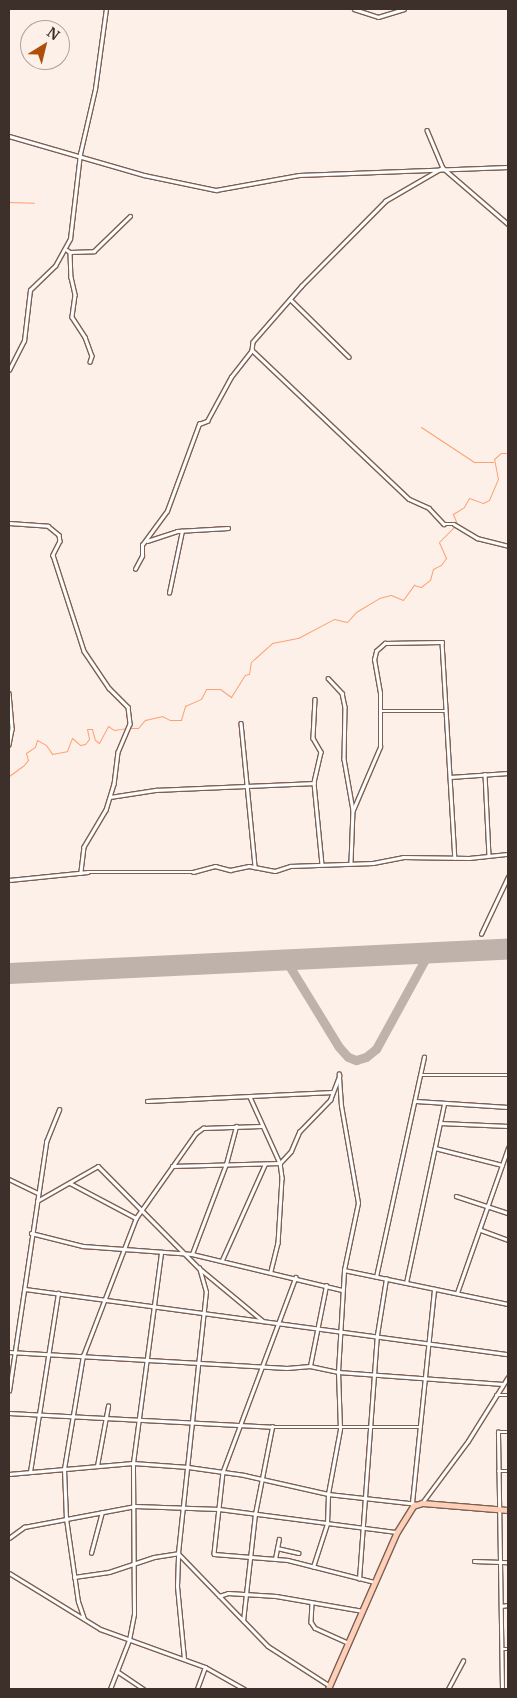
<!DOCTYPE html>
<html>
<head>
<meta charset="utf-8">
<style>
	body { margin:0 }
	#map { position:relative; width:517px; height:1698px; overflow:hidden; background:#fdf0e9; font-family:Merriweather,serif }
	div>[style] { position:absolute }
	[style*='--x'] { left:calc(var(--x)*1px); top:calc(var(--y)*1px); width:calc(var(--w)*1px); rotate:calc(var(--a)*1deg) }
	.stream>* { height:1px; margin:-0.5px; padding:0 0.5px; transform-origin:0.5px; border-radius:0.5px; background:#fda172 }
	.taxiway>* { height:9px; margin:-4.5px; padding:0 4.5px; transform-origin:4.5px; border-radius:4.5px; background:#beb2aa }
	.runway>* { height:21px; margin:-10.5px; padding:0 10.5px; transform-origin:10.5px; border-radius:10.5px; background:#beb2aa }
	.roads { filter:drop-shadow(1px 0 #7c6052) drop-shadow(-1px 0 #7c6052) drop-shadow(0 1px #7c6052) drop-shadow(0 -1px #7c6052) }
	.minor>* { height:2.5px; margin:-1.25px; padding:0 1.25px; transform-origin:1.25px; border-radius:1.25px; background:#fff }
	.tertiary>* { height:3px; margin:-1.5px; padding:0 1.5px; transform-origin:1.5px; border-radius:1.5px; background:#fff }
	.primary>* { height:4.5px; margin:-2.25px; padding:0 2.25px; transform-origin:2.25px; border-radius:2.25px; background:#fed0b8 }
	span { translate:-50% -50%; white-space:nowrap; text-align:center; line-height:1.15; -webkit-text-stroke:5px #fdf0e9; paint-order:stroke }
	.frame { position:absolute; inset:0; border:10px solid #3d302a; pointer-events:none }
	.north { position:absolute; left:20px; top:20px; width:50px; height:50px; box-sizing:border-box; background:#fdf0e9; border:1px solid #b0a39d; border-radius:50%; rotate:36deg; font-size:14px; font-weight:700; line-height:20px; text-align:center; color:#3d302a }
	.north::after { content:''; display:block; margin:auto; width:18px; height:22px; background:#af4e09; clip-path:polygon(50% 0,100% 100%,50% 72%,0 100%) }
</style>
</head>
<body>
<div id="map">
	<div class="stream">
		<div style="--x:9;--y:202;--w:25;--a:2"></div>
		<div style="--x:421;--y:427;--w:64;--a:33.4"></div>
		<div style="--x:474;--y:462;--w:19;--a:0"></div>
		<div style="--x:130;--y:728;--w:8;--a:0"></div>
		<div style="--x:138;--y:728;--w:11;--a:-49"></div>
		<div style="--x:145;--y:720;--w:17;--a:-13"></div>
		<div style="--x:162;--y:716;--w:9;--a:27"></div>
		<div style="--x:170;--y:720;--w:11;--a:0"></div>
		<div style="--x:181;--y:720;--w:15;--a:-74"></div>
		<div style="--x:185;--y:706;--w:17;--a:-24"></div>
		<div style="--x:201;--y:699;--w:11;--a:-63"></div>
		<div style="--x:206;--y:689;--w:14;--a:0"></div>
		<div style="--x:220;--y:689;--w:14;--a:36"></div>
		<div style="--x:231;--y:697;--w:26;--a:-58"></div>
		<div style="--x:245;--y:675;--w:4;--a:-14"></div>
		<div style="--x:249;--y:674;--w:12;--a:-81"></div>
		<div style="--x:251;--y:662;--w:28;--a:-42"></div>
		<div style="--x:272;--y:643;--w:26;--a:-11"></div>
		<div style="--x:298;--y:638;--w:41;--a:-27.8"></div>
		<div style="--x:334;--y:619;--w:13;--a:13"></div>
		<div style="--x:347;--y:622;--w:13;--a:-48"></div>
		<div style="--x:356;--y:612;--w:27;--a:-31"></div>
		<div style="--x:379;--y:598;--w:12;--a:-14"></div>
		<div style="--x:391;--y:595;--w:13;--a:23"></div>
		<div style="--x:403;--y:600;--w:19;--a:-54"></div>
		<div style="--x:414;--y:585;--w:7;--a:16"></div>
		<div style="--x:421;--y:587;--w:11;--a:-38"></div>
		<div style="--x:430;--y:580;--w:11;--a:-75"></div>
		<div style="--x:433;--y:569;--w:9;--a:-27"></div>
		<div style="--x:441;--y:565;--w:9;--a:-54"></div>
		<div style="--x:446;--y:558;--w:17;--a:-114"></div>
		<div style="--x:439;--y:542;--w:25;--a:-45"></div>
		<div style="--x:457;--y:524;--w:11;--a:-112"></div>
		<div style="--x:453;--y:514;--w:13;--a:-32"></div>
		<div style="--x:464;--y:507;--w:10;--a:-61"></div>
		<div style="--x:469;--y:498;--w:15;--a:20"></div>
		<div style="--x:483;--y:503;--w:7;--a:-27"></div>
		<div style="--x:489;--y:500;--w:23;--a:-67"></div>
		<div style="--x:498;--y:479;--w:20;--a:-101"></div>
		<div style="--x:494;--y:459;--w:9;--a:-41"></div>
		<div style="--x:501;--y:453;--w:7;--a:0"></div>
		<div style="--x:9;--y:776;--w:17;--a:-36"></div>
		<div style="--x:23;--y:766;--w:8;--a:-50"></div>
		<div style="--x:28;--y:760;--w:7;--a:-106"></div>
		<div style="--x:26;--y:753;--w:11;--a:-34"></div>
		<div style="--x:35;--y:747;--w:7;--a:-74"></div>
		<div style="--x:37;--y:740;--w:10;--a:29"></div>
		<div style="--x:46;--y:745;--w:11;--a:56"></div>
		<div style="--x:52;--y:754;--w:15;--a:-11"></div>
		<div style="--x:67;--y:751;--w:14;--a:-69"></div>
		<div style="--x:72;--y:738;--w:11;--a:41"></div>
		<div style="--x:80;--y:745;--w:5;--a:-11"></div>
		<div style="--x:85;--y:744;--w:6;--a:-51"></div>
		<div style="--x:89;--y:739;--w:10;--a:-101"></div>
		<div style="--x:87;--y:729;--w:5;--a:0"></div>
		<div style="--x:92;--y:729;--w:11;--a:75"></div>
		<div style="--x:95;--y:740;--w:5;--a:37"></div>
		<div style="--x:99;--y:743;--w:19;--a:-62"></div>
		<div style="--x:108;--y:726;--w:7;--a:34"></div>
		<div style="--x:114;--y:730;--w:12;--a:-9"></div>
	</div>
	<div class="taxiway">
		<div style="--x:285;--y:959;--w:103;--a:58.5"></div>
		<div style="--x:339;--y:1047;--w:13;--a:48"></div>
		<div style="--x:348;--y:1057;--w:9;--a:21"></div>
		<div style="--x:356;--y:1060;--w:10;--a:-17"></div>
		<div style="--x:366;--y:1057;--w:13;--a:-39"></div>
		<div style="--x:376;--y:1049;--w:111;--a:-61.3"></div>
	</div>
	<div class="runway">
		<div style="--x:9;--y:973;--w:500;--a:-2.8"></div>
	</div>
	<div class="roads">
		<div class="minor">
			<div style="--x:354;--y:9;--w:25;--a:18"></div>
			<div style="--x:378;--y:17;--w:27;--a:-17"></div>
			<div style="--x:427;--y:130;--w:41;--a:67.2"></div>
			<div style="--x:443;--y:168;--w:86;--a:40.7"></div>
			<div style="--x:9;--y:136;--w:141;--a:16.1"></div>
			<div style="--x:144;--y:175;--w:74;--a:11.8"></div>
			<div style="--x:216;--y:190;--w:84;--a:-10.2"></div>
			<div style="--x:299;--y:175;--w:209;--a:-2.2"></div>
			<div style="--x:443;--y:168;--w:66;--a:149.9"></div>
			<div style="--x:386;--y:201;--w:120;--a:134.7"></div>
			<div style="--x:302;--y:286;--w:74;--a:131.2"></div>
			<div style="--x:253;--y:342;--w:8;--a:97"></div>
			<div style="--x:252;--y:350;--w:216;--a:43.5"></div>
			<div style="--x:409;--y:499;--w:22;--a:24"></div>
			<div style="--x:429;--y:508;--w:22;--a:47"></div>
			<div style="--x:444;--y:524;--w:10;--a:0"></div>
			<div style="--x:454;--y:524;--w:27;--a:31"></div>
			<div style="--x:477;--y:538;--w:32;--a:14"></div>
			<div style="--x:67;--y:250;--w:4;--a:34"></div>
			<div style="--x:70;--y:252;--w:25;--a:88"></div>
			<div style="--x:71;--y:277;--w:18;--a:77"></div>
			<div style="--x:75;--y:295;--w:22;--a:98"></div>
			<div style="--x:72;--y:317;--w:24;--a:57"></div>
			<div style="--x:85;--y:337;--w:20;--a:70"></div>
			<div style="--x:92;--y:356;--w:6;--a:108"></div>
			<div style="--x:70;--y:252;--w:24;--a:-2"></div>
			<div style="--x:94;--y:251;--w:50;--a:-44.2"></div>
			<div style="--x:291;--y:300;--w:81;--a:44.5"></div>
			<div style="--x:9;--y:370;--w:33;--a:-63"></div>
			<div style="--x:24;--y:341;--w:51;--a:-83.3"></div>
			<div style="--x:30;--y:290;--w:35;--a:-44"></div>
			<div style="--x:55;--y:266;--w:31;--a:-61"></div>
			<div style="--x:70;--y:239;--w:86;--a:-83.3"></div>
			<div style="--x:80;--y:154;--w:67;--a:-77"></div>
			<div style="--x:95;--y:89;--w:81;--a:-82.2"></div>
			<div style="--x:9;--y:523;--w:39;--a:4"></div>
			<div style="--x:48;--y:526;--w:14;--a:39"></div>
			<div style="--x:59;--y:535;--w:6;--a:81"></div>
			<div style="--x:60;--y:541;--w:16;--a:117"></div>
			<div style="--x:53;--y:555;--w:101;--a:72.1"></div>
			<div style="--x:84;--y:651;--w:45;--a:56"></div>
			<div style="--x:109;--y:688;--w:27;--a:45"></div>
			<div style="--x:128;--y:707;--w:17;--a:83"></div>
			<div style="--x:130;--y:724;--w:30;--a:113"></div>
			<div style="--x:118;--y:752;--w:32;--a:97"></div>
			<div style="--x:114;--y:784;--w:27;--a:107"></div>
			<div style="--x:106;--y:810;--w:43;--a:120.7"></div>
			<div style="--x:84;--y:847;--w:26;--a:97"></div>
			<div style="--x:147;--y:541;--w:32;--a:-18"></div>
			<div style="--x:177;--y:531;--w:51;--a:-3.4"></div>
			<div style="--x:135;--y:569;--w:15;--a:-62"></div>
			<div style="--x:142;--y:556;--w:11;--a:-90"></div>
			<div style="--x:142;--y:545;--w:42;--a:-53.7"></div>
			<div style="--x:167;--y:511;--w:93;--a:-69.8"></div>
			<div style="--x:199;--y:424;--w:9;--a:-21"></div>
			<div style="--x:207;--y:421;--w:50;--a:-61.4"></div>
			<div style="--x:231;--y:377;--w:34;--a:-52"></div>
			<div style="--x:169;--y:593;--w:63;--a:-78.2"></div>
			<div style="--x:328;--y:678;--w:21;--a:47"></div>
			<div style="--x:342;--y:693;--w:14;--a:78"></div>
			<div style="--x:345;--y:707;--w:52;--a:91.1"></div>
			<div style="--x:344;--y:759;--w:52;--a:80"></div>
			<div style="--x:353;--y:810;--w:53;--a:92.2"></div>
			<div style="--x:9;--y:693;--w:36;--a:85"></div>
			<div style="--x:12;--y:729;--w:16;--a:101"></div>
			<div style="--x:315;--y:699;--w:39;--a:93"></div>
			<div style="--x:313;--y:738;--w:16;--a:60"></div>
			<div style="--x:321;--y:752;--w:32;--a:103"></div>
			<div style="--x:314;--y:783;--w:81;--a:84.4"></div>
			<div style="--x:381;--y:711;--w:65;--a:0"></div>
			<div style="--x:241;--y:723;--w:145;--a:84.4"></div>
			<div style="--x:485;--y:774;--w:81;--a:87.2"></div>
			<div style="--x:450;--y:777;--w:58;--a:-3.9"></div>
			<div style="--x:110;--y:797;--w:47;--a:-8.7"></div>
			<div style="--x:156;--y:790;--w:158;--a:-2.5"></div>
			<div style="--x:353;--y:810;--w:69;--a:-66.8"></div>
			<div style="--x:380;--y:747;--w:54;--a:-90"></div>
			<div style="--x:380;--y:693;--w:34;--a:-100"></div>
			<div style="--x:374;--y:660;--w:9;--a:-77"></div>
			<div style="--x:376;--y:651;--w:12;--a:-42"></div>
			<div style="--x:385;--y:643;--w:57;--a:-1"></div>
			<div style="--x:442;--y:642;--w:216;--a:86.6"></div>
			<div style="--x:9;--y:880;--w:79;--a:-5.8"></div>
			<div style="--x:88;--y:872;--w:105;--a:0"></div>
			<div style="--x:193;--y:872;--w:23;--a:-15"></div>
			<div style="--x:215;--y:866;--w:16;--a:15"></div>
			<div style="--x:230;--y:870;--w:19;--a:-12"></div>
			<div style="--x:249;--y:866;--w:26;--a:11"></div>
			<div style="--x:275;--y:871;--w:16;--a:-18"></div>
			<div style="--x:290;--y:866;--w:83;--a:-2.1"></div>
			<div style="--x:373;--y:863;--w:31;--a:-11"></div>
			<div style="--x:403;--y:857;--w:66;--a:0.9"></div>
			<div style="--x:469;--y:858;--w:39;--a:-6"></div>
			<div style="--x:481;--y:934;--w:63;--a:-64.7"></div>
			<div style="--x:421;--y:1075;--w:87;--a:0"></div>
			<div style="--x:250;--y:1097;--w:72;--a:65.6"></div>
			<div style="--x:280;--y:1163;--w:15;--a:82"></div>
			<div style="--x:282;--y:1178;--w:65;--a:93.5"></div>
			<div style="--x:278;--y:1243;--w:29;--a:104"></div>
			<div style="--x:147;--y:1101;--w:186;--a:-2.8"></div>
			<div style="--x:416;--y:1101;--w:92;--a:3.7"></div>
			<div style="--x:440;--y:1123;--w:68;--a:2.5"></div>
			<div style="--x:435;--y:1148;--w:69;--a:14.2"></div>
			<div style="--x:172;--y:1166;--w:108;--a:-1.6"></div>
			<div style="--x:280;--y:1163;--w:16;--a:-47"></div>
			<div style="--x:291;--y:1151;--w:21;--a:-67"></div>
			<div style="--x:299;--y:1132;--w:45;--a:-45.9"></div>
			<div style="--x:330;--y:1100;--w:26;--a:-69"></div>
			<div style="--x:9;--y:1179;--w:32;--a:26"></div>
			<div style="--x:70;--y:1183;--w:75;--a:27.9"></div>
			<div style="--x:456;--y:1196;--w:55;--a:18.1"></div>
			<div style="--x:37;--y:1201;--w:70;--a:-29.8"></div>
			<div style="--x:98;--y:1166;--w:144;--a:45.3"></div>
			<div style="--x:199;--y:1268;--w:83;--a:39.6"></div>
			<div style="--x:481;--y:1230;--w:29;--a:20"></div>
			<div style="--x:31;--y:1233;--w:54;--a:14"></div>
			<div style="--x:83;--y:1246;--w:109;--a:4.2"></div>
			<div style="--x:192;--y:1254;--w:154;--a:13.5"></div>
			<div style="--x:192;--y:1254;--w:96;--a:-69.3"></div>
			<div style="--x:226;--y:1164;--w:39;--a:-75"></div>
			<div style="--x:222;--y:1260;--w:105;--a:-65.9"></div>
			<div style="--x:344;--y:1270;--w:167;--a:11.7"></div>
			<div style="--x:296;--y:1277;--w:208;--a:110.5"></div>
			<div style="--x:223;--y:1472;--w:82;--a:96.3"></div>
			<div style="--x:214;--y:1554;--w:74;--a:4.6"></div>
			<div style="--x:288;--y:1560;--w:89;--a:14.3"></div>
			<div style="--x:376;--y:1277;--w:225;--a:-77.7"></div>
			<div style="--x:406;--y:1283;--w:183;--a:-78"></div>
			<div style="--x:25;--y:1289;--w:487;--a:7.7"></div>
			<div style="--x:457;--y:1293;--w:154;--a:-70.6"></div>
			<div style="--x:9;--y:1352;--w:278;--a:3.3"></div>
			<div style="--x:287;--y:1368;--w:23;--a:-5"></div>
			<div style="--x:310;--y:1366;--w:29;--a:12"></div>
			<div style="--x:338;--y:1372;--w:165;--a:4.2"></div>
			<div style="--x:310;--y:1366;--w:82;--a:-78.7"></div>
			<div style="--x:9;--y:1391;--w:252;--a:-81.5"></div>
			<div style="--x:46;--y:1142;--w:35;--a:-68"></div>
			<div style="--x:496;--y:1395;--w:12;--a:0"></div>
			<div style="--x:9;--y:1413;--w:263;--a:3"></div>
			<div style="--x:272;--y:1427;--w:147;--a:0"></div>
			<div style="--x:97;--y:1466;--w:61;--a:-79.6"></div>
			<div style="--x:498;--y:1471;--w:10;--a:0"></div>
			<div style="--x:30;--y:1472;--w:181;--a:-81.1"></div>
			<div style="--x:9;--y:1474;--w:124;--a:-5.1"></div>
			<div style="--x:133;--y:1463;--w:55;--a:4.2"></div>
			<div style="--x:188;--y:1467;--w:57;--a:8.1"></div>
			<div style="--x:244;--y:1475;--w:86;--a:12.7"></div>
			<div style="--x:328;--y:1494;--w:90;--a:6.4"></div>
			<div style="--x:412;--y:1503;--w:215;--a:-84.1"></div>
			<div style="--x:422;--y:1503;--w:77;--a:-53.4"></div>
			<div style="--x:468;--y:1441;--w:75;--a:-58"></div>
			<div style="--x:9;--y:1538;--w:19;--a:-36"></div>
			<div style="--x:24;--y:1527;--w:113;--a:-10.7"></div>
			<div style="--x:135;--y:1506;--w:84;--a:2"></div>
			<div style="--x:219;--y:1509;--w:179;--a:7.4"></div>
			<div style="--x:277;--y:1548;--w:22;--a:13"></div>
			<div style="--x:91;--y:1553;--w:42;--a:-75"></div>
			<div style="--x:275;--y:1559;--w:20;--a:-79"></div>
			<div style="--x:474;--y:1561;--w:34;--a:2"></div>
			<div style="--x:313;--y:1567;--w:45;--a:-72"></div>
			<div style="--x:327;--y:1524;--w:30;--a:-88"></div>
			<div style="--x:328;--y:1494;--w:66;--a:-79.5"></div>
			<div style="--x:340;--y:1429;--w:57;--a:-92"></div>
			<div style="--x:338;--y:1372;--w:102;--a:-86.6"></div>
			<div style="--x:344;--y:1270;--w:68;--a:-78.2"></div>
			<div style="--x:358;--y:1203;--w:98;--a:-99.9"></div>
			<div style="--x:341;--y:1106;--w:32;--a:-94"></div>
			<div style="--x:74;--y:1577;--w:35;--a:-8"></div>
			<div style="--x:109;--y:1572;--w:47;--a:-18.4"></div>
			<div style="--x:154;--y:1557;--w:24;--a:-9"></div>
			<div style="--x:178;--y:1553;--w:129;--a:45.9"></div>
			<div style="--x:268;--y:1646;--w:74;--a:32.8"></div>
			<div style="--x:359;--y:1579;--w:245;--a:-85.8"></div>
			<div style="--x:377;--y:1335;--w:57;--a:-80.9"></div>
			<div style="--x:219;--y:1596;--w:9;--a:-18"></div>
			<div style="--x:228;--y:1593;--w:48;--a:3.6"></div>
			<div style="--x:276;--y:1596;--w:88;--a:9.8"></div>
			<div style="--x:312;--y:1603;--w:19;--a:93"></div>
			<div style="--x:311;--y:1622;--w:7;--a:56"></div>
			<div style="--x:315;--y:1628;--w:36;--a:24"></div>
			<div style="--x:501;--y:1606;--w:7;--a:-8"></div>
			<div style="--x:84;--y:1619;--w:18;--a:-109"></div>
			<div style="--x:78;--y:1602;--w:84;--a:-98.2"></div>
			<div style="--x:66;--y:1519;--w:50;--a:-92.3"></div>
			<div style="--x:64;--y:1469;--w:115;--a:-80.5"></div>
			<div style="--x:83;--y:1356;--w:148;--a:-69"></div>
			<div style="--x:136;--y:1218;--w:104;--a:-54.8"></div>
			<div style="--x:196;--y:1133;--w:9;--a:-36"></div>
			<div style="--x:203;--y:1128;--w:58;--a:-2"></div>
			<div style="--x:243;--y:1621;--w:108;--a:-83.6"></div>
			<div style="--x:255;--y:1514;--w:89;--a:-78.9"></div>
			<div style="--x:502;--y:1649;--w:6;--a:0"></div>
			<div style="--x:184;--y:1659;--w:73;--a:-95.5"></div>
			<div style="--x:177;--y:1586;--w:33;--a:-88"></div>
			<div style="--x:178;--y:1553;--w:262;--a:-83.9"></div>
			<div style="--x:206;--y:1292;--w:25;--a:-106"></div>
			<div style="--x:117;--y:1671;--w:32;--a:34"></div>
			<div style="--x:110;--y:1689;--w:53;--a:-68.8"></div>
			<div style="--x:129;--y:1640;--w:26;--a:-79"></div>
			<div style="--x:134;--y:1614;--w:151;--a:-90.4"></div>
			<div style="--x:133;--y:1463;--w:212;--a:-82.4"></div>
			<div style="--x:197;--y:1689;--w:23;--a:-70"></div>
			<div style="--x:448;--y:1689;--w:32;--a:-62"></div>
			<div style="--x:502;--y:1689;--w:257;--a:-90.9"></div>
			<div style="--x:498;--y:1432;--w:10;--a:0"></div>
		</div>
		<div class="tertiary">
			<div style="--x:9;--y:1573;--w:107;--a:31.6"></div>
			<div style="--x:100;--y:1629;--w:112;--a:19.9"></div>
			<div style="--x:205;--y:1667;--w:45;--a:29.4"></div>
		</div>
		<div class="primary">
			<div style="--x:328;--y:1689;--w:171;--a:-66.3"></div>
			<div style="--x:397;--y:1532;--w:31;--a:-58"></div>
			<div style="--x:413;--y:1506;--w:9;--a:-18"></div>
			<div style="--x:422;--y:1503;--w:86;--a:4.7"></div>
		</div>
	</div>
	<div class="frame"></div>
	<div class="north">N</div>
</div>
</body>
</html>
